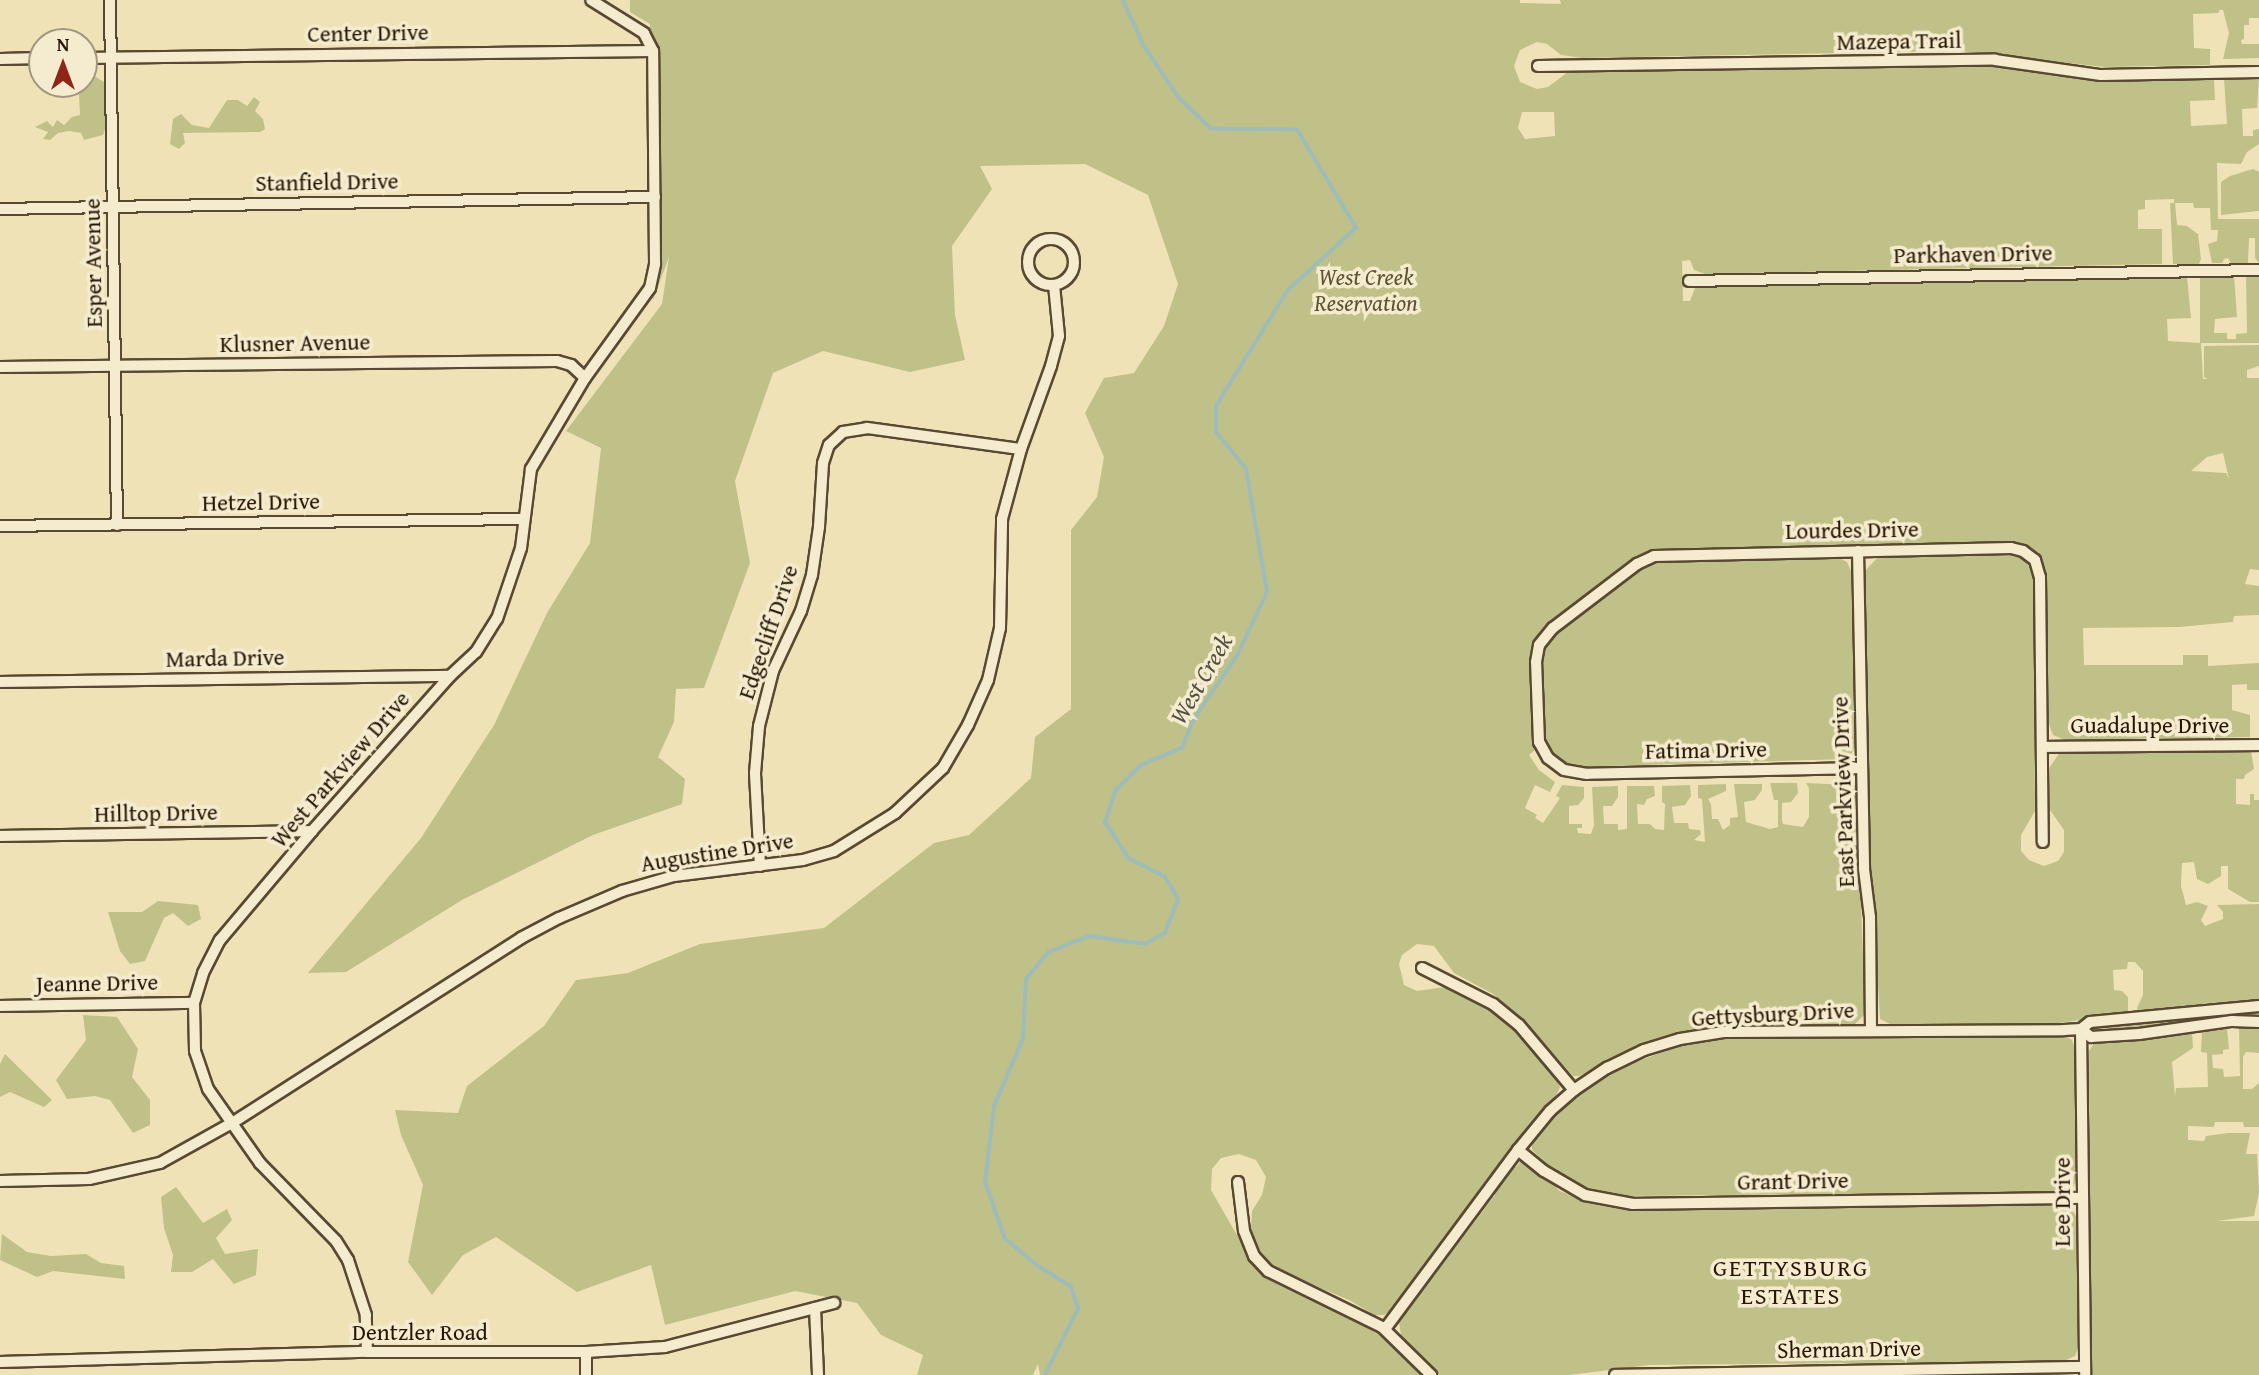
<!DOCTYPE html>
<html>
<head>
<meta charset="utf-8">
<style>
	body { margin:0 }
	#map { position:relative; width:2259px; height:1375px; overflow:hidden; background:#f0e2b7; font-family:"Gentium Book Plus",serif }
	div>[style] { position:absolute }
	[style*='--x'] { left:calc(var(--x)*1px); top:calc(var(--y)*1px); width:calc(var(--w)*1px); rotate:calc(var(--a)*1deg) }
	.green>* { inset:0; background:#c0c189 }
	.stream>* { height:3.5px; margin:-1.75px; padding:0 1.75px; transform-origin:1.75px; border-radius:1.75px; background:#9ebcb9 }
	.roads { filter:drop-shadow(2px 0 #594932) drop-shadow(-2px 0 #594932) drop-shadow(0 2px #594932) drop-shadow(0 -2px #594932) }
	.street>* { height:10px; margin:-5px; padding:0 5px; transform-origin:5px; border-radius:5px; background:#f5ecd0 }
	.street>.ring { margin:-5px; padding:0; box-sizing:content-box; background:none; border:10px solid #f5ecd0; border-radius:50% }
	span { translate:-50% -50%; white-space:nowrap; text-align:center; line-height:1.15; -webkit-text-stroke:7px #f5ecd0; paint-order:stroke }
	.street-label { font-size:23px; color:#271605 }
	.park-label { font-size:23px; color:#5d5233; font-style:italic }
	.water-label { font-size:24px; color:#515044; font-style:italic }
	.neighbourhood-label { font-size:24px; color:#271605; letter-spacing:2px }
	.north { position:absolute; left:28px; top:28px; width:70px; height:70px; box-sizing:border-box; background:#f5ecd0; border:2px solid #a3967f; border-radius:50%; rotate:0deg; font-size:19px; font-weight:700; line-height:28px; text-align:center; color:#271605 }
	.north::after { content:''; display:block; margin:auto; width:24px; height:32px; background:#8f2418; clip-path:polygon(50% 0,100% 100%,50% 72%,0 100%) }
</style>
</head>
<body>
<div id="map">
	<div class="green">
		<div style="clip-path:polygon(evenodd,630px 0,1520px 0,1520px 3px,1561px 4px,1560px 0,2259px 0,2259px 18px,2249px 18px,2249px 25px,2244px 25px,2244px 39px,2241px 40px,2242px 44px,2259px 44px,2259px 58px,2223px 59px,2229px 33px,2223px 10px,2219px 10px,2219px 13px,2193px 14px,2194px 48px,2210px 49px,2210px 65px,2105px 67px,1960px 51px,1582px 58px,1561px 55px,1547px 44px,1537px 42px,1520px 50px,1514px 66px,1520px 82px,1537px 89px,1548px 87px,1568px 72px,1582px 71px,1960px 64px,1995px 66px,2108px 80px,2214px 80px,2215px 100px,2190px 101px,2191px 126px,2227px 124px,2224px 79px,2259px 79px,2257px 108px,2242px 109px,2243px 136px,2253px 136px,2253px 130px,2259px 129px,2259px 144px,2247px 152px,2241px 164px,2217px 163px,2218px 219px,2259px 219px,2259px 263px,2255px 258px,2255px 238px,2249px 238px,2248px 263px,2231px 263px,2228px 258px,2224px 259px,2222px 263px,2212px 263px,2208px 244px,2217px 241px,2218px 230px,2211px 230px,2210px 208px,2194px 208px,2193px 203px,2175px 203px,2177px 225px,2187px 226px,2198px 234px,2201px 259px,2199px 264px,2173px 264px,2170px 203px,2174px 203px,2174px 199px,2145px 200px,2145px 209px,2138px 210px,2138px 229px,2162px 229px,2162px 264px,1705px 274px,1694px 270px,1690px 260px,1682px 261px,1683px 301px,1690px 301px,1695px 288px,1702px 286px,2187px 277px,2191px 318px,2167px 319px,2168px 341px,2200px 343px,2200px 277px,2234px 275px,2237px 317px,2215px 319px,2214px 333px,2227px 333px,2227px 339px,2236px 339px,2236px 334px,2247px 333px,2246px 275px,2259px 275px,2259px 343px,2201px 343px,2203px 379px,2208px 379px,2204px 377px,2204px 346px,2259px 345px,2259px 366px,2247px 370px,2247px 378px,2259px 378px,2259px 570px,2250px 569px,2245px 584px,2259px 586px,2259px 615px,2234px 616px,2233px 622px,2179px 627px,2083px 628px,2084px 665px,2183px 665px,2183px 655px,2208px 655px,2208px 666px,2259px 663px,2259px 690px,2247px 690px,2247px 684px,2232px 685px,2232px 710px,2250px 715px,2250px 737px,2065px 740px,2053px 735px,2049px 724px,2046px 573px,2037px 552px,2025px 545px,2012px 541px,1651px 550px,1630px 560px,1553px 619px,1536px 639px,1530px 655px,1532px 731px,1535px 750px,1529px 755px,1539px 770px,1555px 782px,1550px 792px,1535px 785px,1525px 808px,1537px 815px,1535px 818px,1543px 823px,1560px 798px,1556px 796px,1562px 785px,1584px 787px,1584px 798px,1578px 805px,1569px 806px,1569px 824px,1582px 824px,1582px 828px,1577px 828px,1578px 833px,1591px 834px,1594px 825px,1592px 787px,1618px 786px,1618px 797px,1612px 806px,1603px 806px,1604px 824px,1618px 824px,1618px 830px,1627px 829px,1627px 786px,1654px 786px,1655px 796px,1647px 799px,1644px 805px,1637px 804px,1638px 824px,1650px 824px,1655px 829px,1664px 830px,1665px 804px,1662px 802px,1662px 786px,1690px 785px,1691px 796px,1685px 805px,1672px 807px,1674px 823px,1688px 823px,1689px 829px,1700px 830px,1701px 834px,1694px 840px,1705px 842px,1702px 799px,1698px 798px,1698px 785px,1726px 784px,1726px 791px,1708px 799px,1711px 804px,1712px 819px,1718px 819px,1723px 830px,1730px 825px,1730px 818px,1738px 817px,1734px 784px,1762px 784px,1762px 790px,1755px 800px,1744px 802px,1746px 822px,1770px 829px,1778px 827px,1778px 800px,1774px 800px,1770px 783px,1797px 783px,1798px 793px,1791px 802px,1782px 803px,1782px 820px,1783px 824px,1803px 827px,1809px 817px,1809px 788px,1806px 783px,1847px 785px,1851px 780px,1857px 789px,1865px 1014px,1854px 1025px,1723px 1026px,1658px 1038px,1579px 1076px,1573px 1076px,1529px 1026px,1493px 994px,1454px 973px,1434px 946px,1417px 944px,1402px 955px,1399px 964px,1404px 985px,1417px 991px,1445px 987px,1459px 990px,1491px 1009px,1511px 1026px,1555px 1077px,1560px 1087px,1556px 1096px,1498px 1165px,1502px 1168px,1510px 1164px,1516px 1167px,1520px 1162px,1529px 1168px,1539px 1168px,1552px 1178px,1558px 1190px,1588px 1203px,1620px 1209px,1644px 1210px,2061px 1205px,2072px 1208px,2077px 1218px,2078px 1347px,2075px 1356px,2064px 1361px,1650px 1365px,1569px 1375px,1439px 1375px,1401px 1335px,1399px 1322px,1495px 1195px,1488px 1179px,1391px 1310px,1384px 1315px,1374px 1315px,1351px 1301px,1281px 1271px,1268px 1260px,1258px 1248px,1251px 1230px,1252px 1211px,1262px 1195px,1266px 1177px,1256px 1160px,1239px 1154px,1221px 1158px,1212px 1169px,1211px 1190px,1256px 1268px,1281px 1286px,1347px 1315px,1387px 1340px,1423px 1375px,1040px 1375px,1038px 1364px,1033px 1375px,917px 1375px,923px 1355px,881px 1335px,857px 1303px,795px 1291px,665px 1325px,651px 1265px,577px 1292px,496px 1237px,463px 1255px,432px 1295px,408px 1262px,423px 1185px,401px 1135px,395px 1110px,458px 1113px,467px 1086px,544px 1026px,576px 980px,628px 973px,700px 944px,824px 928px,934px 843px,969px 835px,1031px 778px,1035px 737px,1071px 709px,1071px 530px,1097px 497px,1104px 457px,1085px 413px,1104px 378px,1134px 373px,1164px 326px,1178px 284px,1148px 195px,1085px 164px,980px 166px,992px 189px,952px 246px,955px 315px,965px 360px,910px 372px,823px 351px,773px 373px,735px 481px,750px 563px,704px 688px,676px 689px,674px 722px,658px 757px,685px 779px,682px 804px,593px 835px,462px 900px,346px 972px,308px 973px,421px 838px,494px 725px,547px 613px,590px 543px,601px 448px,566px 431px,662px 304px,669px 257px,653px 300px,650px 24px,630px 12px,630px 0,1522px 112px,1554px 112px,1555px 136px,1525px 139px,1518px 128px,1522px 112px,630px 0,2223px 453px,2229px 479px,2226px 473px,2191px 471px,2207px 457px,2223px 453px)"></div>
		<div style="clip-path:polygon(96px 77px,107px 84px,107px 124px,103px 135px,84px 140px,81px 133px,69px 131px,58px 133px,50px 140px,43px 139px,48px 132px,35px 127px,47px 121px,53px 127px,57px 120px,64px 125px,72px 117px,80px 115px,79px 95px,84px 80px)"></div>
		<div style="clip-path:polygon(254px 97px,260px 102px,255px 111px,263px 119px,265px 129px,260px 132px,183px 133px,185px 143px,179px 149px,170px 144px,173px 119px,181px 114px,192px 125px,209px 128px,227px 100px,238px 100px,247px 106px)"></div>
		<div style="clip-path:polygon(2253px 169px,2259px 172px,2259px 211px,2221px 215px,2221px 182px,2230px 176px)"></div>
		<div style="clip-path:polygon(2014px 554px,2021px 556px,2034px 573px,2035px 811px,2021px 835px,2021px 851px,2029px 860px,2044px 866px,2058px 861px,2064px 852px,2064px 830px,2050px 810px,2049px 768px,2059px 754px,2251px 751px,2254px 769px,2245px 775px,2244px 779px,2236px 779px,2236px 804px,2250px 805px,2250px 794px,2254px 794px,2254px 800px,2259px 800px,2259px 902px,2250px 902px,2228px 889px,2228px 866px,2221px 866px,2221px 876px,2208px 884px,2197px 879px,2194px 862px,2182px 863px,2181px 886px,2186px 905px,2197px 902px,2208px 906px,2201px 920px,2205px 926px,2223px 919px,2223px 912px,2217px 905px,2259px 904px,2259px 1001px,2209px 1003px,2138px 1014px,2137px 1008px,2143px 995px,2143px 971px,2135px 962px,2128px 962px,2127px 969px,2113px 970px,2114px 990px,2122px 991px,2128px 997px,2128px 1014px,2058px 1023px,1892px 1025px,1880px 1019px,1871px 872px,1865px 571px,1878px 557px)"></div>
		<div style="clip-path:polygon(1837px 557px,1847px 562px,1851px 571px,1856px 746px,1848px 759px,1576px 767px,1558px 760px,1548px 749px,1544px 736px,1542px 660px,1546px 645px,1554px 634px,1648px 564px,1662px 561px)"></div>
		<div style="clip-path:polygon(158px 901px,198px 905px,201px 919px,188px 926px,173px 913px,164px 918px,145px 961px,130px 964px,120px 951px,108px 912px,142px 912px)"></div>
		<div style="clip-path:polygon(2259px 1011px,2259px 1016px,2094px 1031px,2094px 1026px)"></div>
		<div style="clip-path:polygon(83px 1015px,117px 1017px,138px 1049px,132px 1077px,150px 1100px,150px 1125px,133px 1133px,110px 1100px,95px 1096px,67px 1099px,56px 1080px,86px 1040px)"></div>
		<div style="clip-path:polygon(2259px 1027px,2259px 1053px,2246px 1052px,2243px 1057px,2243px 1089px,2252px 1089px,2259px 1083px,2259px 1127px,2244px 1127px,2243px 1122px,2215px 1122px,2214px 1127px,2188px 1126px,2188px 1140px,2204px 1141px,2206px 1136px,2228px 1133px,2250px 1133px,2246px 1154px,2257px 1154px,2259px 1192px,2254px 1216px,2217px 1221px,2259px 1221px,2259px 1375px,2090px 1375px,2089px 1051px,2095px 1042px,2192px 1032px,2193px 1048px,2172px 1062px,2175px 1096px,2176px 1088px,2208px 1087px,2207px 1053px,2201px 1052px,2202px 1031px,2227px 1028px,2229px 1049px,2223px 1050px,2223px 1054px,2212px 1055px,2213px 1068px,2223px 1069px,2224px 1077px,2240px 1076px,2239px 1028px)"></div>
		<div style="clip-path:polygon(2064px 1035px,2072px 1040px,2075px 1049px,2077px 1179px,2073px 1188px,2062px 1192px,1628px 1196px,1592px 1190px,1558px 1175px,1532px 1150px,1532px 1142px,1540px 1131px,1582px 1091px,1630px 1064px,1680px 1046px,1725px 1038px)"></div>
		<div style="clip-path:polygon(5px 1054px,52px 1100px,44px 1107px,10px 1092px,0 1097px,0 1064px)"></div>
		<div style="clip-path:polygon(176px 1187px,203px 1223px,227px 1209px,232px 1220px,216px 1238px,225px 1254px,258px 1249px,256px 1275px,234px 1284px,213px 1259px,192px 1272px,171px 1272px,173px 1255px,164px 1228px,161px 1197px)"></div>
		<div style="clip-path:polygon(2px 1234px,27px 1252px,51px 1256px,86px 1254px,101px 1263px,124px 1266px,125px 1279px,53px 1271px,37px 1277px,0 1260px)"></div>
	</div>
	<div class="stream">
		<div style="--x:1045;--y:1375;--w:74;--a:-63.4"></div>
		<div style="--x:1078;--y:1309;--w:23;--a:-108"></div>
		<div style="--x:1071;--y:1287;--w:36;--a:-148"></div>
		<div style="--x:1040;--y:1268;--w:45;--a:-140.4"></div>
		<div style="--x:1005;--y:1239;--w:60;--a:-109.3"></div>
		<div style="--x:985;--y:1182;--w:77;--a:-83.2"></div>
		<div style="--x:994;--y:1106;--w:73;--a:-66.6"></div>
		<div style="--x:1023;--y:1039;--w:60;--a:-87.1"></div>
		<div style="--x:1026;--y:979;--w:35;--a:-50"></div>
		<div style="--x:1049;--y:952;--w:43;--a:-21.8"></div>
		<div style="--x:1089;--y:936;--w:57;--a:8.1"></div>
		<div style="--x:1145;--y:944;--w:23;--a:-29"></div>
		<div style="--x:1165;--y:933;--w:36;--a:-69"></div>
		<div style="--x:1178;--y:899;--w:26;--a:-121"></div>
		<div style="--x:1165;--y:877;--w:40;--a:-153.4"></div>
		<div style="--x:1129;--y:859;--w:44;--a:-123"></div>
		<div style="--x:1105;--y:822;--w:34;--a:-71"></div>
		<div style="--x:1116;--y:790;--w:35;--a:-45"></div>
		<div style="--x:1141;--y:765;--w:44;--a:-22.5"></div>
		<div style="--x:1182;--y:748;--w:31;--a:-68"></div>
		<div style="--x:1194;--y:719;--w:76;--a:-55.7"></div>
		<div style="--x:1237;--y:656;--w:71;--a:-64.9"></div>
		<div style="--x:1267;--y:592;--w:125;--a:-99.7"></div>
		<div style="--x:1246;--y:469;--w:48;--a:-129"></div>
		<div style="--x:1216;--y:432;--w:26;--a:-90"></div>
		<div style="--x:1216;--y:406;--w:137;--a:-58.2"></div>
		<div style="--x:1288;--y:290;--w:92;--a:-42.4"></div>
		<div style="--x:1356;--y:228;--w:114;--a:-121"></div>
		<div style="--x:1297;--y:130;--w:86;--a:-179.3"></div>
		<div style="--x:1211;--y:129;--w:46;--a:-135.9"></div>
		<div style="--x:1178;--y:97;--w:63;--a:-123.9"></div>
		<div style="--x:1143;--y:45;--w:49;--a:-114"></div>
	</div>
	<div class="roads">
		<div class="street">
			<div style="--x:110;--y:0;--w:525;--a:89.24"></div>
			<div style="--x:84;--y:58;--w:569;--a:-0.7"></div>
			<div style="--x:0;--y:59;--w:42;--a:-1.4"></div>
			<div style="--x:1538;--y:66;--w:457;--a:-0.8"></div>
			<div style="--x:1995;--y:60;--w:107;--a:8.1"></div>
			<div style="--x:2101;--y:75;--w:158;--a:-1.1"></div>
			<div style="--x:0;--y:209;--w:655;--a:-1.05"></div>
			<div class="ring" style="left:1028px;top:239px;width:36px;height:36px"></div>
			<div style="--x:1689;--y:281;--w:570;--a:-1.11"></div>
			<div style="--x:0;--y:367;--w:557;--a:-0.62"></div>
			<div style="--x:557;--y:361;--w:15;--a:16"></div>
			<div style="--x:571;--y:365;--w:19;--a:43"></div>
			<div style="--x:0;--y:526;--w:522;--a:-0.77"></div>
			<div style="--x:1858;--y:551;--w:318;--a:88.9"></div>
			<div style="--x:1864;--y:869;--w:48;--a:82.9"></div>
			<div style="--x:1870;--y:917;--w:113;--a:89.5"></div>
			<div style="--x:0;--y:682;--w:450;--a:-0.8"></div>
			<div style="--x:2042;--y:747;--w:217;--a:-0.5"></div>
			<div style="--x:1862;--y:768;--w:275;--a:178.8"></div>
			<div style="--x:1587;--y:774;--w:23;--a:-170"></div>
			<div style="--x:1564;--y:770;--w:20;--a:-143"></div>
			<div style="--x:1548;--y:758;--w:18;--a:-119"></div>
			<div style="--x:1539;--y:742;--w:80;--a:-92.1"></div>
			<div style="--x:1536;--y:662;--w:17;--a:-80"></div>
			<div style="--x:1539;--y:645;--w:22;--a:-51"></div>
			<div style="--x:1553;--y:628;--w:106;--a:-37.3"></div>
			<div style="--x:1637;--y:564;--w:19;--a:-25"></div>
			<div style="--x:1654;--y:556;--w:357;--a:-1.3"></div>
			<div style="--x:2011;--y:548;--w:12;--a:14"></div>
			<div style="--x:2023;--y:551;--w:15;--a:37"></div>
			<div style="--x:2035;--y:560;--w:18;--a:74"></div>
			<div style="--x:2040;--y:577;--w:265;--a:89.4"></div>
			<div style="--x:0;--y:836;--w:312;--a:-0.9"></div>
			<div style="--x:760;--y:866;--w:93;--a:-93.1"></div>
			<div style="--x:755;--y:773;--w:47;--a:-85.1"></div>
			<div style="--x:759;--y:726;--w:57;--a:-75.7"></div>
			<div style="--x:773;--y:671;--w:66;--a:-65"></div>
			<div style="--x:801;--y:611;--w:38;--a:-73"></div>
			<div style="--x:812;--y:575;--w:49;--a:-81.7"></div>
			<div style="--x:819;--y:527;--w:64;--a:-86.4"></div>
			<div style="--x:823;--y:463;--w:19;--a:-72"></div>
			<div style="--x:829;--y:445;--w:19;--a:-43"></div>
			<div style="--x:843;--y:432;--w:24;--a:-9"></div>
			<div style="--x:867;--y:428;--w:155;--a:7.8"></div>
			<div style="--x:1422;--y:968;--w:80;--a:26.9"></div>
			<div style="--x:1493;--y:1004;--w:33;--a:39"></div>
			<div style="--x:1519;--y:1025;--w:85;--a:49.8"></div>
			<div style="--x:0;--y:1006;--w:194;--a:-0.9"></div>
			<div style="--x:2081;--y:1029;--w:346;--a:89.3"></div>
			<div style="--x:2081;--y:1029;--w:13;--a:39"></div>
			<div style="--x:2091;--y:1037;--w:48;--a:-3.6"></div>
			<div style="--x:2139;--y:1034;--w:94;--a:-8"></div>
			<div style="--x:2232;--y:1021;--w:27;--a:2"></div>
			<div style="--x:1518;--y:1150;--w:33;--a:39"></div>
			<div style="--x:1544;--y:1171;--w:48;--a:30.3"></div>
			<div style="--x:1585;--y:1195;--w:49;--a:10.6"></div>
			<div style="--x:1633;--y:1204;--w:450;--a:-0.8"></div>
			<div style="--x:0;--y:1181;--w:89;--a:-1.3"></div>
			<div style="--x:89;--y:1179;--w:73;--a:-12.7"></div>
			<div style="--x:160;--y:1163;--w:82;--a:-29.1"></div>
			<div style="--x:232;--y:1123;--w:343;--a:-32.6"></div>
			<div style="--x:521;--y:938;--w:43;--a:-27.8"></div>
			<div style="--x:559;--y:918;--w:69;--a:-23.2"></div>
			<div style="--x:622;--y:891;--w:54;--a:-16.1"></div>
			<div style="--x:674;--y:876;--w:130;--a:-7.1"></div>
			<div style="--x:803;--y:860;--w:32;--a:-16"></div>
			<div style="--x:834;--y:851;--w:72;--a:-31.9"></div>
			<div style="--x:895;--y:813;--w:66;--a:-43.2"></div>
			<div style="--x:943;--y:768;--w:50;--a:-59.8"></div>
			<div style="--x:968;--y:725;--w:49;--a:-66"></div>
			<div style="--x:988;--y:680;--w:53;--a:-77"></div>
			<div style="--x:1000;--y:628;--w:109;--a:-88.9"></div>
			<div style="--x:1002;--y:519;--w:73;--a:-74.8"></div>
			<div style="--x:1021;--y:449;--w:88;--a:-70.1"></div>
			<div style="--x:1051;--y:366;--w:31;--a:-75"></div>
			<div style="--x:1059;--y:336;--w:51;--a:-95.6"></div>
			<div style="--x:1238;--y:1182;--w:49;--a:83"></div>
			<div style="--x:1244;--y:1231;--w:27;--a:68"></div>
			<div style="--x:1254;--y:1256;--w:21;--a:47"></div>
			<div style="--x:1268;--y:1271;--w:127;--a:26.2"></div>
			<div style="--x:1382;--y:1327;--w:69;--a:44.4"></div>
			<div style="--x:815;--y:1308;--w:67;--a:87.4"></div>
			<div style="--x:1385;--y:1329;--w:223;--a:-53.4"></div>
			<div style="--x:1518;--y:1150;--w:50;--a:-50.6"></div>
			<div style="--x:1550;--y:1111;--w:32;--a:-41"></div>
			<div style="--x:1574;--y:1090;--w:40;--a:-34"></div>
			<div style="--x:1607;--y:1068;--w:41;--a:-25.9"></div>
			<div style="--x:1644;--y:1050;--w:38;--a:-17"></div>
			<div style="--x:1680;--y:1039;--w:44;--a:-9.2"></div>
			<div style="--x:1723;--y:1032;--w:341;--a:-0.3"></div>
			<div style="--x:2064;--y:1030;--w:17;--a:-3"></div>
			<div style="--x:2081;--y:1029;--w:11;--a:-38"></div>
			<div style="--x:2090;--y:1022;--w:170;--a:-5.4"></div>
			<div style="--x:367;--y:1352;--w:37;--a:-92"></div>
			<div style="--x:366;--y:1315;--w:58;--a:-108.1"></div>
			<div style="--x:348;--y:1260;--w:22;--a:-122"></div>
			<div style="--x:336;--y:1241;--w:109;--a:-134.3"></div>
			<div style="--x:260;--y:1163;--w:90;--a:-125.1"></div>
			<div style="--x:208;--y:1089;--w:40;--a:-108.9"></div>
			<div style="--x:195;--y:1051;--w:48;--a:-91.2"></div>
			<div style="--x:194;--y:1003;--w:31;--a:-73"></div>
			<div style="--x:203;--y:973;--w:37;--a:-63"></div>
			<div style="--x:220;--y:940;--w:143;--a:-49.8"></div>
			<div style="--x:312;--y:831;--w:208;--a:-48.3"></div>
			<div style="--x:450;--y:676;--w:35;--a:-43"></div>
			<div style="--x:476;--y:652;--w:39;--a:-58"></div>
			<div style="--x:497;--y:619;--w:75;--a:-71.3"></div>
			<div style="--x:521;--y:548;--w:80;--a:-82.8"></div>
			<div style="--x:531;--y:469;--w:106;--a:-59.3"></div>
			<div style="--x:585;--y:378;--w:111;--a:-54.2"></div>
			<div style="--x:650;--y:288;--w:25;--a:-78"></div>
			<div style="--x:655;--y:264;--w:213;--a:-90.5"></div>
			<div style="--x:653;--y:51;--w:20;--a:-117"></div>
			<div style="--x:644;--y:33;--w:62;--a:-148.1"></div>
			<div style="--x:586;--y:1352;--w:23;--a:90"></div>
			<div style="--x:0;--y:1362;--w:367;--a:-1.6"></div>
			<div style="--x:367;--y:1352;--w:219;--a:0"></div>
			<div style="--x:586;--y:1352;--w:79;--a:-3.6"></div>
			<div style="--x:665;--y:1347;--w:175;--a:-14.6"></div>
			<div style="--x:1615;--y:1375;--w:470;--a:-1"></div>
		</div>
	</div>
	<div class="street-label">
		<span style="left:368px;top:33px;rotate:-1deg">Center Drive</span>
		<span style="left:1899px;top:41px;rotate:-1deg">Mazepa Trail</span>
		<span style="left:327px;top:182px;rotate:-1deg">Stanfield Drive</span>
		<span style="left:1973px;top:254px;rotate:-1deg">Parkhaven Drive</span>
		<span style="left:93px;top:263px;rotate:-91deg">Esper Avenue</span>
		<span style="left:295px;top:343px;rotate:-1deg">Klusner Avenue</span>
		<span style="left:261px;top:502px;rotate:-1deg">Hetzel Drive</span>
		<span style="left:1852px;top:530px;rotate:-1deg">Lourdes Drive</span>
		<span style="left:768px;top:632px;rotate:-71deg">Edgecliff Drive</span>
		<span style="left:225px;top:658px;rotate:-1deg">Marda Drive</span>
		<span style="left:2150px;top:725px">Guadalupe Drive</span>
		<span style="left:1706px;top:750px;rotate:-1deg">Fatima Drive</span>
		<span style="left:340px;top:769px;rotate:-49deg">West Parkview Drive</span>
		<span style="left:1843px;top:792px;rotate:-92deg">East Parkview Drive</span>
		<span style="left:156px;top:813px;rotate:-1deg">Hilltop Drive</span>
		<span style="left:717px;top:852px;rotate:-9deg">Augustine Drive</span>
		<span style="left:97px;top:983px;rotate:-1deg">Jeanne Drive</span>
		<span style="left:1773px;top:1014px;rotate:-3deg">Gettysburg Drive</span>
		<span style="left:1793px;top:1181px;rotate:-1deg">Grant Drive</span>
		<span style="left:2062px;top:1202px;rotate:-90deg">Lee Drive</span>
		<span style="left:420px;top:1332px">Dentzler Road</span>
		<span style="left:1849px;top:1349px;rotate:-1deg">Sherman Drive</span>
	</div>
	<div class="park-label">
		<span style="left:1366px;top:290px">West Creek<br>Reservation</span>
	</div>
	<div class="water-label">
		<span style="left:1201px;top:679px;rotate:-60deg">West Creek</span>
	</div>
	<div class="neighbourhood-label">
		<span style="left:1791px;top:1282px">GETTYSBURG<br>ESTATES</span>
	</div>
	<div class="north">N</div>
</div>
</body>
</html>
